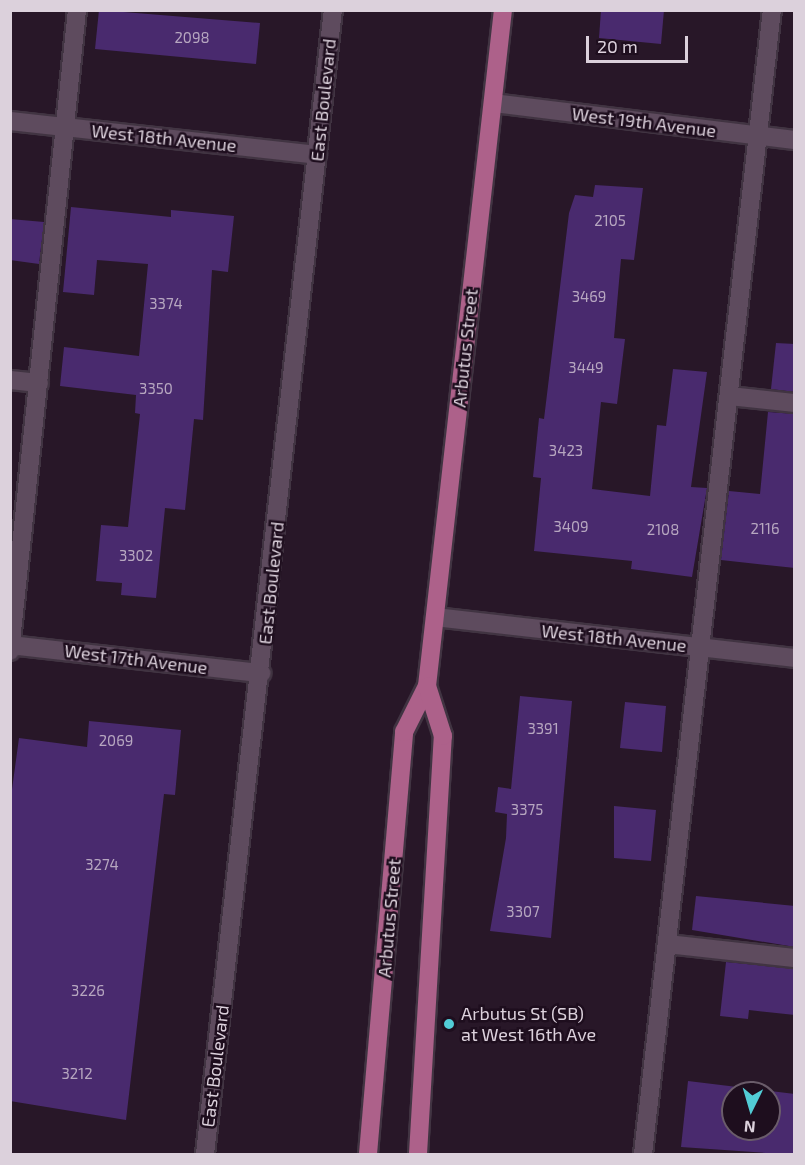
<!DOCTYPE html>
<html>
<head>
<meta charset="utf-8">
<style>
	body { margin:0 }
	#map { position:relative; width:805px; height:1165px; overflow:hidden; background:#281728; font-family:"Exo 2",sans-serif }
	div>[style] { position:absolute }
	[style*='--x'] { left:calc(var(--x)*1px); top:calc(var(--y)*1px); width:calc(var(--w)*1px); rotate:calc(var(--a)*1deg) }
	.building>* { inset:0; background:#492a6e }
	.roads { filter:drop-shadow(2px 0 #413442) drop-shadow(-2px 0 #413442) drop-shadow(0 2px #413442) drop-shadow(0 -2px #413442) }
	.minor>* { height:18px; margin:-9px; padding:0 9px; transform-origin:9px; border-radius:9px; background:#5e4b5e }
	.major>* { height:18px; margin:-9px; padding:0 9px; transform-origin:9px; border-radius:9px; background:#ad618a }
	.dots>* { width:16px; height:16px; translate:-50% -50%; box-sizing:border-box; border:3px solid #1e0e1e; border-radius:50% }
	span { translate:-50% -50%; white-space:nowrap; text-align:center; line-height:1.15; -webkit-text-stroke:5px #1e0e1e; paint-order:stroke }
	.number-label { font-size:15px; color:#b7a7c0 }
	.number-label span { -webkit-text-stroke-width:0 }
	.street-label { font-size:18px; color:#dcd1dc }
	.poi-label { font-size:18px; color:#dcd1dc }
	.left { translate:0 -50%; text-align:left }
	.frame { position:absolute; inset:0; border:12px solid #dcd1dc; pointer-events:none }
	.north { position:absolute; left:721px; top:1081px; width:60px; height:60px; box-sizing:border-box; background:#1e0e1e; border:2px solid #6a5c6a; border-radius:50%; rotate:185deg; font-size:16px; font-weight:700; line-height:24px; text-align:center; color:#dcd1dc }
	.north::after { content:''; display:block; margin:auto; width:21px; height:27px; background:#52ccd6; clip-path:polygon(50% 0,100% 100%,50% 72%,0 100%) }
	.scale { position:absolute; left:586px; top:36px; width:102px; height:27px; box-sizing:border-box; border:3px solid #dcd1dc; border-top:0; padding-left:8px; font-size:18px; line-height:21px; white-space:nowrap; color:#dcd1dc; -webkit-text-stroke:4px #1e0e1e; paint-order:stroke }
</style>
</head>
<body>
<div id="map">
	<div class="building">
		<div style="clip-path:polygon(99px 10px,260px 23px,256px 64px,95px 49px)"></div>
		<div style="clip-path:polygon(601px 10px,664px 10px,661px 44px,599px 38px)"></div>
		<div style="clip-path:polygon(595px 185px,643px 188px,634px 260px,621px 259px,614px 338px,625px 339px,617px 404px,601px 402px,592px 489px,650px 496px,657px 425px,666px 426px,673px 369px,707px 372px,691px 487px,707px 488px,692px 577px,631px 569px,632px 561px,534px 551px,541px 478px,533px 477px,539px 418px,544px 419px,569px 213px,575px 195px,593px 197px)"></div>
		<div style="clip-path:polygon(71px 207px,171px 217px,171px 210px,234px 216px,228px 272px,212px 270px,203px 420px,194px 419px,185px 510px,165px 508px,156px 598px,121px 595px,122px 583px,96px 581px,101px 525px,128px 527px,140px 414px,135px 413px,136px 395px,60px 386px,64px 347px,139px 356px,148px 264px,97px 260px,94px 295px,63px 292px)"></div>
		<div style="clip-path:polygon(10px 219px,44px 222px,39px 264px,10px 260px)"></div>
		<div style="clip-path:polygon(776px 343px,795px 344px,795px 392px,771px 389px)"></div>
		<div style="clip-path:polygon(768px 412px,795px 414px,795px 568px,721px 560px,729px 491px,760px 494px)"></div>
		<div style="clip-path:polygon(520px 696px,572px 701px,551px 938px,490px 931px,506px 838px,507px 814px,495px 812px,498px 787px,511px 789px)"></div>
		<div style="clip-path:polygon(625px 702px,666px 706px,662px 752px,620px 748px)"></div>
		<div style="clip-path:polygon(89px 721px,181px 730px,175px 795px,164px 794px,126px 1120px,10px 1101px,10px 804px,19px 738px,87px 747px)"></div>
		<div style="clip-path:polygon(614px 806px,656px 810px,651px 861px,614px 858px)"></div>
		<div style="clip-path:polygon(696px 896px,795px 906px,795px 947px,692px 930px)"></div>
		<div style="clip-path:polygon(726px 962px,795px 969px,795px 1015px,749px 1010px,748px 1019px,720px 1016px)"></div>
		<div style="clip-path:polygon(evenodd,688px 1081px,795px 1094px,795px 1155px,681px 1147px,688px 1081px,733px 1093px,769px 1093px,769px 1129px,733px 1129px,733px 1093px)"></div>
	</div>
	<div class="roads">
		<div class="minor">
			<div style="--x:493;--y:103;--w:303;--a:7"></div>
			<div style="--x:10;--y:121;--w:309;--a:6.3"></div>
			<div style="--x:10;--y:380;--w:29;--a:6"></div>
			<div style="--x:729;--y:396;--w:65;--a:6.1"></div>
			<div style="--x:435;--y:617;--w:361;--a:6.5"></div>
			<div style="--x:10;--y:645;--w:253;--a:6.4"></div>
			<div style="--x:10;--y:651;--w:644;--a:-84.03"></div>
			<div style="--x:667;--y:944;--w:128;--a:6.3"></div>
			<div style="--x:205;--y:1154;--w:1151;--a:-83.62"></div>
			<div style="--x:643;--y:1154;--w:1151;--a:-83.57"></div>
		</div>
		<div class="major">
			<div style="--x:368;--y:1154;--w:424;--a:-85.1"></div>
			<div style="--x:404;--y:732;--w:51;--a:-63.4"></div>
			<div style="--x:427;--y:686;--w:680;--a:-83.59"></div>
			<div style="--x:418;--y:1154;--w:419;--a:-86.6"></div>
			<div style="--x:443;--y:736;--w:52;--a:-107.7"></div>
		</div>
	</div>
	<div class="dots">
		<div style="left:449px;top:1024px;background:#52ccd6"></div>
	</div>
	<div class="number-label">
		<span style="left:192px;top:38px">2098</span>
		<span style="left:610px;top:221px">2105</span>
		<span style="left:589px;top:297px">3469</span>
		<span style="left:166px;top:304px">3374</span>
		<span style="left:586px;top:368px">3449</span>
		<span style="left:156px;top:389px">3350</span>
		<span style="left:566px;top:451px">3423</span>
		<span style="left:571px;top:527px">3409</span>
		<span style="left:765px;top:529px">2116</span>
		<span style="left:663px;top:530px">2108</span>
		<span style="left:136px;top:556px">3302</span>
		<span style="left:543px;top:729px">3391</span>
		<span style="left:116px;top:741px">2069</span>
		<span style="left:527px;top:810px">3375</span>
		<span style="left:102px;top:865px">3274</span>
		<span style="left:523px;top:912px">3307</span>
		<span style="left:88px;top:991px">3226</span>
		<span style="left:77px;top:1074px">3212</span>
	</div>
	<div class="street-label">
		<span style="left:323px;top:100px;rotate:-84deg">East Boulevard</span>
		<span style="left:644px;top:122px;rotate:7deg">West 19th Avenue</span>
		<span style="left:164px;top:138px;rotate:6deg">West 18th Avenue</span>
		<span style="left:465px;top:348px;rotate:-84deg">Arbutus Street</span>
		<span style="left:271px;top:583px;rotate:-84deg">East Boulevard</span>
		<span style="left:614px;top:638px;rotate:6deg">West 18th Avenue</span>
		<span style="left:136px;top:659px;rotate:7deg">West 17th Avenue</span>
		<span style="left:389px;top:918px;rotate:-85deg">Arbutus Street</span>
		<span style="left:215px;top:1066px;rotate:-83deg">East Boulevard</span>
	</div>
	<div class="poi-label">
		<span class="left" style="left:461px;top:1024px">Arbutus St (SB)<br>at West 16th Ave</span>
	</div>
	<div class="frame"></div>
	<div class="north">N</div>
	<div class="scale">20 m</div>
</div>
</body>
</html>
